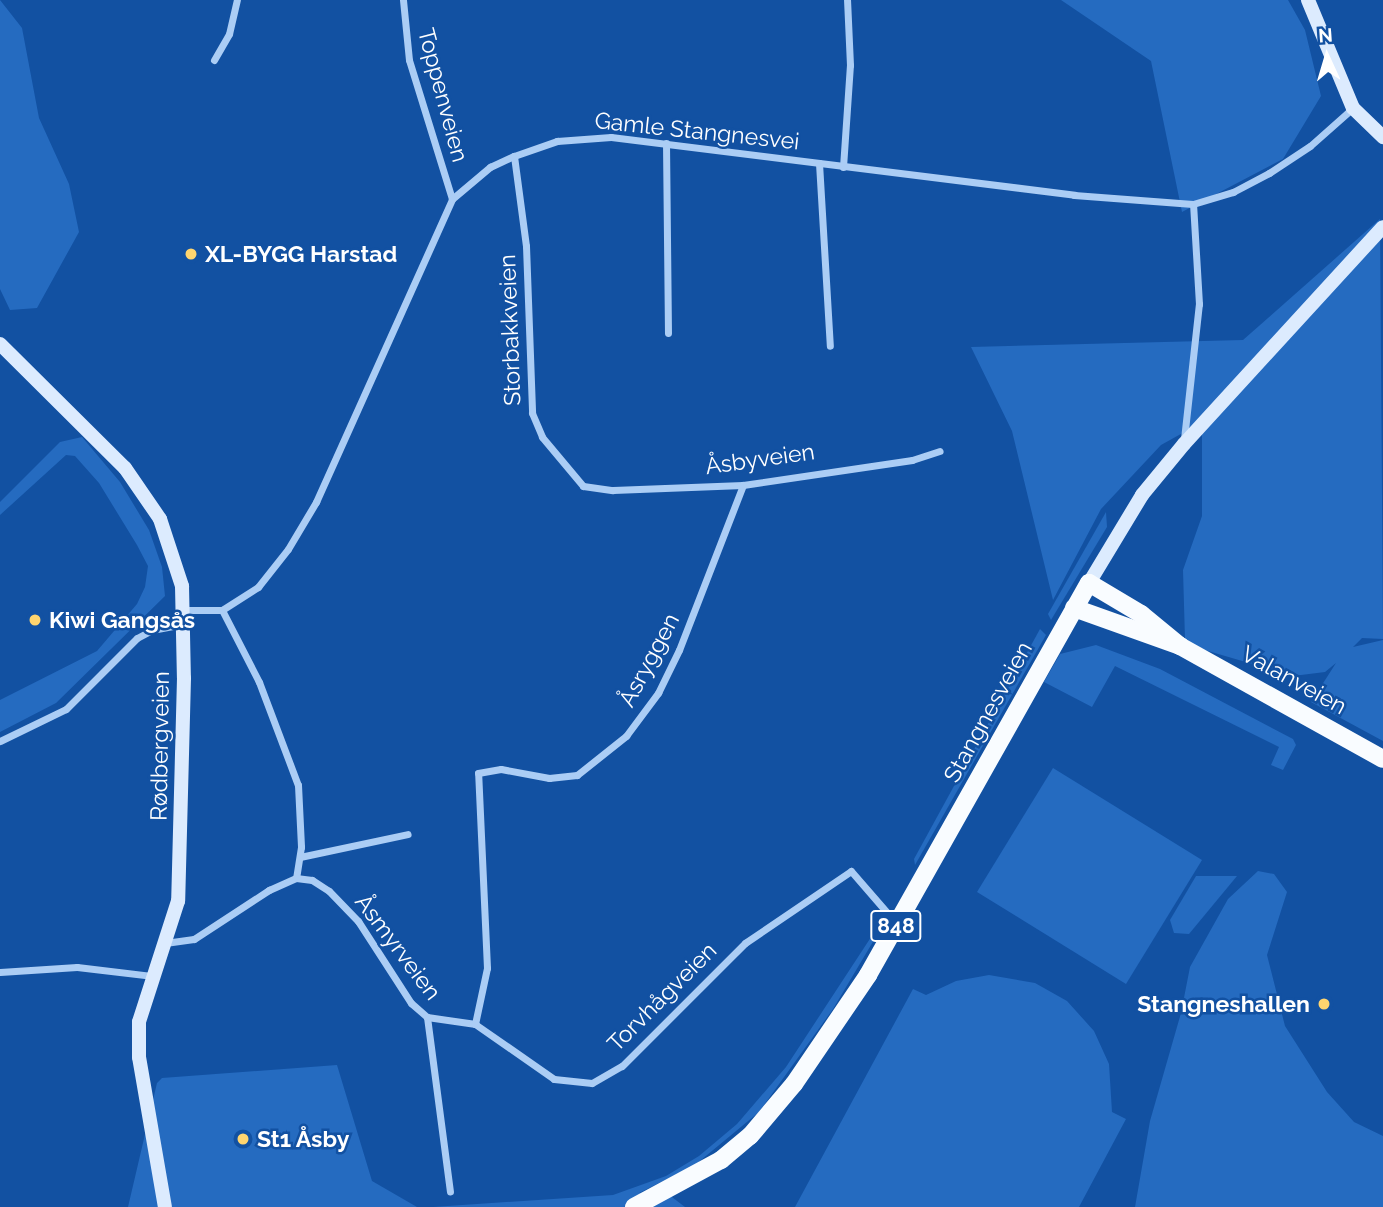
<!DOCTYPE html>
<html>
<head>
<meta charset="utf-8">
<style>
	body { margin:0 }
	#map { position:relative; width:1383px; height:1207px; overflow:hidden; background:#1251a2; font-family:Raleway,sans-serif }
	div>[style] { position:absolute }
	[style*='--x'] { left:calc(var(--x)*1px); top:calc(var(--y)*1px); width:calc(var(--w)*1px); rotate:calc(var(--a)*1deg) }
	.green>* { inset:0; background:#256bc0 }
	.street>* { height:7px; margin:-3.5px; padding:0 3.5px; transform-origin:3.5px; border-radius:3.5px; background:#abcdf5 }
	.secondary>* { height:14px; margin:-7px; padding:0 7px; transform-origin:7px; border-radius:7px; background:#dcebfe }
	.primary>* { height:18px; margin:-9px; padding:0 9px; transform-origin:9px; border-radius:9px; background:#f9fcff }
	.dots>* { width:19px; height:19px; translate:-50% -50%; box-sizing:border-box; border:4px solid #1251a2; border-radius:50% }
	span { translate:-50% -50%; white-space:nowrap; text-align:center; line-height:1.15; -webkit-text-stroke:5px #1251a2; paint-order:stroke }
	.shield-label span { padding:2px 5px; background:#1251a2; border:2px solid; border-radius:5px; -webkit-text-stroke-width:0 }
	.shield-label { font-size:21px; color:#fff; font-weight:700 }
	.street-label { font-size:23px; color:#fff }
	.poi-label { font-size:23px; color:#fff; font-weight:700 }
	.left { translate:0 -50%; text-align:left }
	.right { translate:-100% -50%; text-align:right }
	.north { position:absolute; left:1292px; top:21px; width:70px; height:70px; -webkit-text-stroke:5px #1251a2; paint-order:stroke; rotate:356deg; font-size:19px; font-weight:700; line-height:28px; text-align:center; color:#fff }
	.north::after { content:''; display:block; margin:auto; width:24px; height:32px; background:#fff; clip-path:polygon(50% 0,100% 100%,50% 72%,0 100%) }
</style>
</head>
<body>
<div id="map">
	<div class="green">
		<div style="clip-path:polygon(0 0,22px 28px,39px 118px,69px 184px,79px 232px,37px 308px,10px 310px,0 289px)"></div>
		<div style="clip-path:polygon(1061px 0,1288px 0,1305px 30px,1321px 96px,1283px 159px,1182px 212px,1151px 61px)"></div>
		<div style="clip-path:polygon(1380px 219px,1383px 639px,1362px 638px,1353px 647px,1383px 640px,1383px 741px,1311px 702px,1336px 663px,1325px 672px,1293px 676px,1191px 646px,1185px 640px,1183px 570px,1202px 516px,1202px 430px,1188px 430px,1161px 445px,1101px 509px,1053px 600px,1012px 431px,971px 347px,1243px 340px)"></div>
		<div style="clip-path:polygon(82px 437px,120px 482px,149px 530px,162px 567px,165px 596px,56px 703px,0 732px,0 700px,97px 651px,137px 604px,145px 587px,148px 566px,137px 545px,99px 483px,75px 456px,66px 455px,0 515px,0 502px,60px 442px)"></div>
		<div style="clip-path:polygon(1106px 512px,1107px 527px,1051px 620px,1048px 614px)"></div>
		<div style="clip-path:polygon(1040px 629px,1046px 635px,915px 865px,914px 859px)"></div>
		<div style="clip-path:polygon(1096px 645px,1160px 669px,1293px 739px,1296px 745px,1283px 770px,1271px 765px,1279px 747px,1115px 666px,1092px 707px,1044px 682px,1060px 654px)"></div>
		<div style="clip-path:polygon(1053px 768px,1202px 860px,1126px 984px,977px 892px)"></div>
		<div style="clip-path:polygon(1258px 871px,1274px 874px,1287px 892px,1267px 955px,1285px 1026px,1327px 1092px,1354px 1122px,1383px 1136px,1383px 1207px,1135px 1207px,1150px 1121px,1181px 1013px,1190px 967px,1228px 899px)"></div>
		<div style="clip-path:polygon(1196px 876px,1237px 876px,1189px 934px,1174px 933px,1170px 920px)"></div>
		<div style="clip-path:polygon(877px 928px,874px 940px,833px 1009px,759px 1112px,695px 1165px,639px 1193px,664px 1191px,685px 1207px,433px 1207px,613px 1195px,666px 1176px,699px 1156px,737px 1124px,786px 1067px)"></div>
		<div style="clip-path:polygon(989px 975px,1035px 983px,1067px 1001px,1094px 1031px,1109px 1064px,1112px 1112px,1126px 1119px,1079px 1207px,795px 1207px,913px 989px,926px 995px,956px 981px)"></div>
		<div style="clip-path:polygon(337px 1065px,372px 1181px,417px 1207px,128px 1207px,157px 1083px,162px 1078px)"></div>
	</div>
	<div class="street">
		<div style="--x:403;--y:0;--w:60;--a:84.3"></div>
		<div style="--x:409;--y:60;--w:145;--a:72.8"></div>
		<div style="--x:214;--y:60;--w:30;--a:-60"></div>
		<div style="--x:229;--y:34;--w:35;--a:-77"></div>
		<div style="--x:666;--y:143;--w:190;--a:89.4"></div>
		<div style="--x:514;--y:156;--w:91;--a:82.4"></div>
		<div style="--x:526;--y:246;--w:167;--a:87.9"></div>
		<div style="--x:532;--y:413;--w:26;--a:67"></div>
		<div style="--x:542;--y:437;--w:64;--a:50.1"></div>
		<div style="--x:583;--y:486;--w:30;--a:8"></div>
		<div style="--x:613;--y:490;--w:130;--a:-2.2"></div>
		<div style="--x:743;--y:485;--w:171;--a:-8.4"></div>
		<div style="--x:912;--y:460;--w:29;--a:-18"></div>
		<div style="--x:819;--y:163;--w:183;--a:86.6"></div>
		<div style="--x:843;--y:167;--w:102;--a:-86.1"></div>
		<div style="--x:850;--y:65;--w:65;--a:-92.6"></div>
		<div style="--x:1184;--y:439;--w:136;--a:-83.7"></div>
		<div style="--x:1199;--y:304;--w:100;--a:-93.4"></div>
		<div style="--x:185;--y:610;--w:37;--a:0"></div>
		<div style="--x:222;--y:610;--w:43;--a:-32.6"></div>
		<div style="--x:258;--y:587;--w:48;--a:-51.7"></div>
		<div style="--x:288;--y:549;--w:55;--a:-59.2"></div>
		<div style="--x:316;--y:502;--w:332;--a:-65.8"></div>
		<div style="--x:452;--y:199;--w:50;--a:-40.1"></div>
		<div style="--x:490;--y:167;--w:26;--a:-25"></div>
		<div style="--x:514;--y:156;--w:46;--a:-19.2"></div>
		<div style="--x:557;--y:141;--w:54;--a:-4.2"></div>
		<div style="--x:611;--y:137;--w:467;--a:7.1"></div>
		<div style="--x:1074;--y:195;--w:119;--a:4.3"></div>
		<div style="--x:1193;--y:204;--w:42;--a:-16.7"></div>
		<div style="--x:1233;--y:192;--w:41;--a:-27.8"></div>
		<div style="--x:1269;--y:173;--w:49;--a:-33.4"></div>
		<div style="--x:1310;--y:146;--w:57;--a:-41.5"></div>
		<div style="--x:222;--y:610;--w:81;--a:62.8"></div>
		<div style="--x:259;--y:682;--w:110;--a:69.3"></div>
		<div style="--x:298;--y:785;--w:62;--a:87.2"></div>
		<div style="--x:301;--y:847;--w:31;--a:99"></div>
		<div style="--x:0;--y:741;--w:73;--a:-25.9"></div>
		<div style="--x:66;--y:709;--w:100;--a:-45"></div>
		<div style="--x:137;--y:638;--w:17;--a:-28"></div>
		<div style="--x:152;--y:630;--w:33;--a:-11"></div>
		<div style="--x:300;--y:857;--w:110;--a:-12"></div>
		<div style="--x:165;--y:943;--w:29;--a:-8"></div>
		<div style="--x:194;--y:939;--w:90;--a:-33.2"></div>
		<div style="--x:269;--y:890;--w:30;--a:-24"></div>
		<div style="--x:296;--y:878;--w:16;--a:7"></div>
		<div style="--x:312;--y:880;--w:20;--a:33"></div>
		<div style="--x:329;--y:891;--w:42;--a:46"></div>
		<div style="--x:358;--y:921;--w:98;--a:57.1"></div>
		<div style="--x:411;--y:1003;--w:21;--a:41"></div>
		<div style="--x:427;--y:1017;--w:176;--a:82.5"></div>
		<div style="--x:0;--y:972;--w:77;--a:-3.7"></div>
		<div style="--x:77;--y:967;--w:77;--a:6.8"></div>
		<div style="--x:427;--y:1017;--w:49;--a:8.3"></div>
		<div style="--x:475;--y:1024;--w:96;--a:34.8"></div>
		<div style="--x:554;--y:1079;--w:38;--a:6"></div>
		<div style="--x:592;--y:1083;--w:34;--a:-30"></div>
		<div style="--x:622;--y:1066;--w:174;--a:-45"></div>
		<div style="--x:745;--y:943;--w:128;--a:-34.2"></div>
		<div style="--x:851;--y:871;--w:69;--a:49.1"></div>
		<div style="--x:475;--y:1024;--w:57;--a:-77.9"></div>
		<div style="--x:487;--y:968;--w:195;--a:-92.6"></div>
		<div style="--x:478;--y:773;--w:23;--a:-10"></div>
		<div style="--x:501;--y:769;--w:49;--a:10.6"></div>
		<div style="--x:549;--y:778;--w:28;--a:-6"></div>
		<div style="--x:577;--y:775;--w:63;--a:-38.5"></div>
		<div style="--x:626;--y:736;--w:54;--a:-53.3"></div>
		<div style="--x:658;--y:693;--w:48;--a:-64"></div>
		<div style="--x:679;--y:650;--w:177;--a:-68.8"></div>
	</div>
	<div class="secondary">
		<div style="--x:1308;--y:0;--w:117;--a:67.4"></div>
		<div style="--x:1353;--y:108;--w:42;--a:44"></div>
		<div style="--x:0;--y:344;--w:176;--a:44.8"></div>
		<div style="--x:125;--y:468;--w:62;--a:55.5"></div>
		<div style="--x:160;--y:519;--w:71;--a:71.8"></div>
		<div style="--x:182;--y:586;--w:92;--a:88.8"></div>
		<div style="--x:184;--y:678;--w:223;--a:91.5"></div>
		<div style="--x:178;--y:901;--w:127;--a:107.9"></div>
		<div style="--x:139;--y:1022;--w:35;--a:90"></div>
		<div style="--x:139;--y:1057;--w:152;--a:80.2"></div>
		<div style="--x:1089;--y:583;--w:103;--a:-58.9"></div>
		<div style="--x:1142;--y:495;--w:66;--a:-50.5"></div>
		<div style="--x:1184;--y:444;--w:294;--a:-47.5"></div>
	</div>
	<div class="primary">
		<div style="--x:1074;--y:608;--w:113;--a:19.7"></div>
		<div style="--x:1180;--y:646;--w:232;--a:29.1"></div>
		<div style="--x:634;--y:1207;--w:99;--a:-28.4"></div>
		<div style="--x:721;--y:1160;--w:38;--a:-40"></div>
		<div style="--x:750;--y:1136;--w:68;--a:-49.8"></div>
		<div style="--x:794;--y:1084;--w:132;--a:-55.8"></div>
		<div style="--x:868;--y:975;--w:450;--a:-60.6"></div>
		<div style="--x:1089;--y:583;--w:61;--a:30.8"></div>
		<div style="--x:1141;--y:614;--w:50;--a:39.4"></div>
	</div>
	<div class="dots">
		<div style="left:191px;top:254px;background:#ffd56f"></div>
		<div style="left:35px;top:620px;background:#ffd56f"></div>
		<div style="left:1324px;top:1004px;background:#ffd56f"></div>
		<div style="left:243px;top:1139px;background:#ffd56f"></div>
	</div>
	<div class="shield-label">
		<span style="left:896px;top:926px">848</span>
	</div>
	<div class="street-label">
		<span style="left:443px;top:95px;rotate:75deg">Toppenveien</span>
		<span style="left:697px;top:131px;rotate:6deg">Gamle Stangnesvei</span>
		<span style="left:510px;top:330px;rotate:-92deg">Storbakkveien</span>
		<span style="left:760px;top:459px;rotate:-8deg">Åsbyveien</span>
		<span style="left:649px;top:660px;rotate:-62deg">Åsryggen</span>
		<span style="left:1294px;top:680px;rotate:29deg">Valanveien</span>
		<span style="left:988px;top:712px;rotate:-61deg">Stangnesveien</span>
		<span style="left:160px;top:746px;rotate:-89deg">Rødbergveien</span>
		<span style="left:398px;top:947px;rotate:53deg">Åsmyrveien</span>
		<span style="left:662px;top:997px;rotate:-45deg">Torvhågveien</span>
	</div>
	<div class="poi-label">
		<span class="left" style="left:205px;top:254px">XL-BYGG Harstad</span>
		<span class="left" style="left:49px;top:620px">Kiwi Gangsås</span>
		<span class="right" style="left:1310px;top:1004px">Stangneshallen</span>
		<span class="left" style="left:257px;top:1139px">St1 Åsby</span>
	</div>
	<div class="north">N</div>
</div>
</body>
</html>
